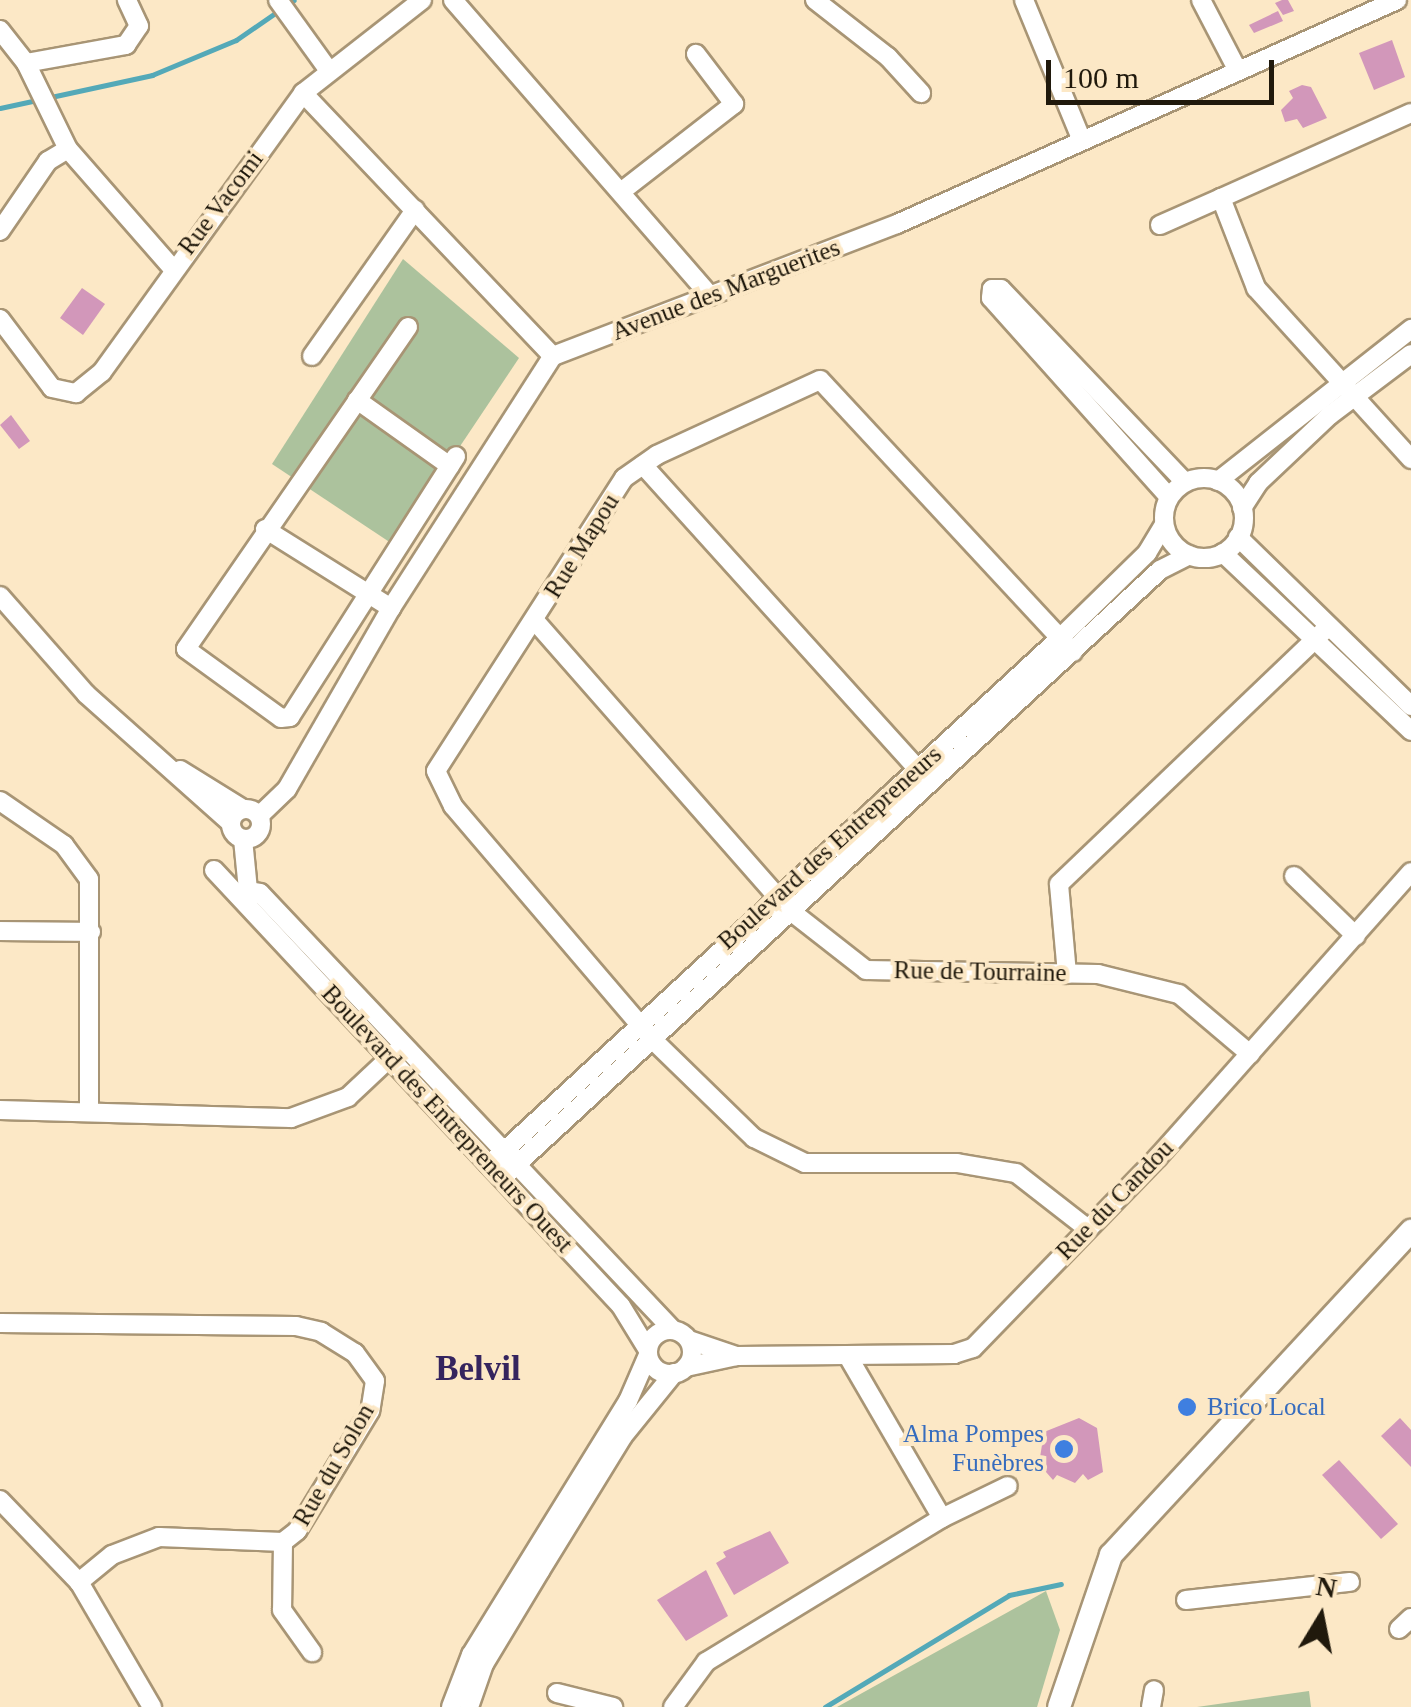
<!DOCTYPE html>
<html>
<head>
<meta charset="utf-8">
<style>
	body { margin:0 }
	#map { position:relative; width:1411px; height:1707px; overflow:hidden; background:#fce8c6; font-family:Georgia,serif }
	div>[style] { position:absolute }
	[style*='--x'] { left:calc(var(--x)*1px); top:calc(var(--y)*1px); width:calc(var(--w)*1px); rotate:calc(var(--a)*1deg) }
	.green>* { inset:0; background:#acc29d }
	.stream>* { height:5px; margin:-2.5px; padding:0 2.5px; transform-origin:2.5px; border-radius:2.5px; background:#54a9b8 }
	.building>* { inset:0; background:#d297ba }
	.roads { filter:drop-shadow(2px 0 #a89575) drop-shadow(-2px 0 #a89575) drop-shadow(0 2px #a89575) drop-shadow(0 -2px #a89575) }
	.minor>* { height:18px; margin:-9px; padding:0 9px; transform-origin:9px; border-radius:9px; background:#fff }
	.minor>.ring { margin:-9px; padding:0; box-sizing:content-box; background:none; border:18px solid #fff; border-radius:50% }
	.major>* { height:22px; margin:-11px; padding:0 11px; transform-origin:11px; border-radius:11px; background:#fff }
	.dots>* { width:28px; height:28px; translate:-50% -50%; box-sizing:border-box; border:5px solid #fce8c6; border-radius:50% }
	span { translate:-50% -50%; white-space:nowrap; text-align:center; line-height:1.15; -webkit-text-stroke:8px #fce8c6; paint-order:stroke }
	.street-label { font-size:25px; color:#20190c }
	.shop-label { font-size:25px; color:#366cbe }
	.left { translate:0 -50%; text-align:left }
	.right { translate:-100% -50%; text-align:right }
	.district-label { font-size:35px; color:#35245e; font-weight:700 }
	.north { position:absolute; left:1271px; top:1567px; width:100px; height:100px; -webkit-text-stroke:8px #fce8c6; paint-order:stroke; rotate:10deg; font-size:28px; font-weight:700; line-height:40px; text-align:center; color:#20190c }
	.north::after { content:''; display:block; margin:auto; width:35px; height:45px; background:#20190c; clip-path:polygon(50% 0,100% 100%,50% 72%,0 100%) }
	.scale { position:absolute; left:1046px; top:60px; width:228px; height:45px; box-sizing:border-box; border:5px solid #20190c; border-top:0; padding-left:12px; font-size:30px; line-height:35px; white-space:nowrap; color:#20190c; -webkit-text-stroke:8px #fce8c6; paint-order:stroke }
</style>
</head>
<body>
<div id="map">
	<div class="green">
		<div style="clip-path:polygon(403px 259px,519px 358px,394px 545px,272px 464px)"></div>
		<div style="clip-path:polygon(1046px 1591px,1060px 1630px,1037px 1707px,837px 1707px)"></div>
		<div style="clip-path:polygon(1309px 1691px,1311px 1707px,1197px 1707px)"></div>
	</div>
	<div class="stream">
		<div style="--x:0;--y:108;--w:156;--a:-12.2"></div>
		<div style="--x:152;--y:75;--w:91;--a:-22.6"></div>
		<div style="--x:236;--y:40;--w:70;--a:-34.6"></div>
		<div style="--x:825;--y:1707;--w:215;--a:-31.3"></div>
		<div style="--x:1009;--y:1595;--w:53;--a:-11.9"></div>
	</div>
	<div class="building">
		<div style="clip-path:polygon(1282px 0,1288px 0,1294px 11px,1283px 15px,1275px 3px)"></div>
		<div style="clip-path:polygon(1278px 11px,1283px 21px,1254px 33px,1249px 25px)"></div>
		<div style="clip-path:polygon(1392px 40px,1405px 77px,1374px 90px,1359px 53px)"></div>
		<div style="clip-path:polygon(1302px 85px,1311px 87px,1327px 118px,1303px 128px,1297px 119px,1285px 122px,1281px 110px,1293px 98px,1289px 91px)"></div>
		<div style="clip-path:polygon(82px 288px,105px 304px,83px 335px,60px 318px)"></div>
		<div style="clip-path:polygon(11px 415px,30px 441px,19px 449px,0 425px)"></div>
		<div style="clip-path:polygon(1079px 1418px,1097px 1428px,1103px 1472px,1088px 1480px,1083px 1474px,1075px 1483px,1057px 1475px,1053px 1480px,1039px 1464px,1044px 1432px)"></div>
		<div style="clip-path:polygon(1400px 1418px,1411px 1430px,1411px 1467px,1381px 1436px)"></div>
		<div style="clip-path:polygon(1339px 1460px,1398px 1524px,1381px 1539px,1322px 1475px)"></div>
		<div style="clip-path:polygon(770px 1531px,789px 1563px,734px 1595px,716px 1563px,726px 1557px,723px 1552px)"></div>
		<div style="clip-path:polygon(706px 1570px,728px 1616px,686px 1641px,657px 1600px)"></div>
	</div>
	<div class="roads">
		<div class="minor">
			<div style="--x:278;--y:0;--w:84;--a:54.2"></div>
			<div style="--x:453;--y:0;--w:392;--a:49"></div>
			<div style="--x:815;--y:0;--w:93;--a:38"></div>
			<div style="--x:888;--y:57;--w:49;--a:47.5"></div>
			<div style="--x:1024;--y:0;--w:152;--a:67.6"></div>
			<div style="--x:1201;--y:0;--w:80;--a:62.5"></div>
			<div style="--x:0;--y:30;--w:42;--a:51.8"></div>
			<div style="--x:26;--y:63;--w:96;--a:64"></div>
			<div style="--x:68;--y:149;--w:159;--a:48.8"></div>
			<div style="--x:26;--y:63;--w:102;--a:-10.2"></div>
			<div style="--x:126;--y:45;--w:23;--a:-56"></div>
			<div style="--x:139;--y:26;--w:29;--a:-115"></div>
			<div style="--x:303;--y:93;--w:363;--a:46.5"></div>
			<div style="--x:1411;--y:113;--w:208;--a:155.9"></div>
			<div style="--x:1221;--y:198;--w:97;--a:68.7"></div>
			<div style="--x:1256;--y:288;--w:231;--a:47.8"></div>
			<div style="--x:622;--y:191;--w:142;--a:-37.8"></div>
			<div style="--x:734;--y:104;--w:63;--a:-127.2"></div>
			<div style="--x:1160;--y:225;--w:67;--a:-23.9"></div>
			<div style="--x:0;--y:231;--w:85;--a:-55.6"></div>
			<div style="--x:48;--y:161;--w:23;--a:-31"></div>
			<div style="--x:0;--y:319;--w:86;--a:53"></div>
			<div style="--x:52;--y:388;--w:25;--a:12"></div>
			<div style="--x:76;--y:393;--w:33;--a:-39"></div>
			<div style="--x:102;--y:372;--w:344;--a:-54.2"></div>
			<div style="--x:303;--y:93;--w:151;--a:-38"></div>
			<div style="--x:408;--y:327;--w:391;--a:124.6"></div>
			<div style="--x:186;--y:649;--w:117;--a:36"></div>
			<div style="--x:281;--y:718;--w:9;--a:-6"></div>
			<div style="--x:290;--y:717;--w:309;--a:-57.5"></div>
			<div style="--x:312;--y:356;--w:179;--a:-54.8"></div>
			<div style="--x:357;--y:400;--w:114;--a:35.4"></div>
			<div style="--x:643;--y:465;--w:418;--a:47.9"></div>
			<div class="ring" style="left:1164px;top:478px;width:62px;height:62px"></div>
			<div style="--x:1218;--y:481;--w:246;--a:-38.2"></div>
			<div style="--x:1169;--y:497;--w:267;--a:-131.8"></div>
			<div style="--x:991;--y:298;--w:9;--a:-84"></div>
			<div style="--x:992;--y:289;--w:9;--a:0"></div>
			<div style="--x:1001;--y:289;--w:267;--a:46.4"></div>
			<div style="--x:1242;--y:508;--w:30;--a:-57"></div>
			<div style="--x:1258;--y:483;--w:99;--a:-43.4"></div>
			<div style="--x:1330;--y:415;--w:101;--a:-37"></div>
			<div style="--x:265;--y:529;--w:149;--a:32.1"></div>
			<div style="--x:1238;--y:537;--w:242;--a:44.3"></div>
			<div style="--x:1223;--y:553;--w:259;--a:43.4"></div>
			<div style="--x:0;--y:596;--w:130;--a:48.7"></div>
			<div style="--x:86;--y:694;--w:194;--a:41.7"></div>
			<div style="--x:536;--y:622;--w:382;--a:48.7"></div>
			<div style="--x:788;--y:909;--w:99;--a:38"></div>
			<div style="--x:866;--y:970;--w:232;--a:1"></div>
			<div style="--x:1098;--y:974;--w:83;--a:13.9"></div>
			<div style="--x:1179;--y:994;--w:93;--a:40.2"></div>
			<div style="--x:1073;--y:652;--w:371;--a:-132.9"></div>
			<div style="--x:820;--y:380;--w:179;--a:155.3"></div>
			<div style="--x:657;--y:455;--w:40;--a:145.1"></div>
			<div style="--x:624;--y:478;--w:348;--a:122.7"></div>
			<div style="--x:436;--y:771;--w:39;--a:64"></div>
			<div style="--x:453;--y:806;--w:304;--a:49.5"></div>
			<div style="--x:650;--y:1037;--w:145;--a:44.2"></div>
			<div style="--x:754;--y:1138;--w:57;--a:26.1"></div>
			<div style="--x:805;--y:1163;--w:152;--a:0"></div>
			<div style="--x:957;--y:1163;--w:60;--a:9.6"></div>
			<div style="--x:1016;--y:1173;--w:91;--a:37.9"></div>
			<div style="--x:180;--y:770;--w:74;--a:31.8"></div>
			<div style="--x:0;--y:801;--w:78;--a:34.5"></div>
			<div style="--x:64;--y:845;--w:42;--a:53.7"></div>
			<div style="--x:89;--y:879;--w:233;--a:90"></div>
			<div class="ring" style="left:231px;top:809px;width:12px;height:12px"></div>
			<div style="--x:259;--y:816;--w:39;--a:-44"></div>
			<div style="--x:287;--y:789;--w:209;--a:-60.1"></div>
			<div style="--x:391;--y:608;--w:300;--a:-57.3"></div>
			<div style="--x:553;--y:356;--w:368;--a:-21"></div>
			<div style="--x:897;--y:224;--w:548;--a:-24.13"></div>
			<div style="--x:243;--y:839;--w:61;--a:84.4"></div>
			<div style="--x:214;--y:870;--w:596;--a:46.97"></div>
			<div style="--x:621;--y:1306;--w:52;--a:58.5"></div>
			<div style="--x:1294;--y:876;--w:86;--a:44.1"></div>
			<div style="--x:249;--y:891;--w:11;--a:10"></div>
			<div style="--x:260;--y:893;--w:601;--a:46.62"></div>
			<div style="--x:0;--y:931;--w:91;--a:0.6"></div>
			<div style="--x:1067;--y:974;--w:90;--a:-95.1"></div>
			<div style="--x:1059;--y:884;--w:372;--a:-43.7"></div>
			<div style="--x:0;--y:1110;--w:291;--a:1.6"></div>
			<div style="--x:291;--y:1118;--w:61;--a:-20.2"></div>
			<div style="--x:348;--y:1097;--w:67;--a:-43.2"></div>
			<div style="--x:489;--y:1165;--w:777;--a:-42.71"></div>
			<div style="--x:1060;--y:638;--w:122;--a:-44.3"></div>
			<div style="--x:1147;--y:553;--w:33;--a:-59"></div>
			<div style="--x:502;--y:1178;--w:896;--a:-42.74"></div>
			<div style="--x:1160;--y:570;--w:33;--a:-27"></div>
			<div style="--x:0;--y:1323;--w:296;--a:0.6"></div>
			<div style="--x:296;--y:1326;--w:26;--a:13"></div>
			<div style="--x:321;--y:1332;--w:40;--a:32"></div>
			<div style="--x:355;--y:1353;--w:34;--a:54"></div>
			<div style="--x:375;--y:1381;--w:30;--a:99"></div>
			<div style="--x:370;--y:1411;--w:140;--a:121.3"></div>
			<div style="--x:297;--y:1531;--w:18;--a:142"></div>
			<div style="--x:283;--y:1542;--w:124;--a:-177.7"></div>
			<div style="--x:159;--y:1537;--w:50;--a:159"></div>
			<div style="--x:112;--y:1555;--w:43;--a:140.7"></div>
			<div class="ring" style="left:648px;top:1330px;width:26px;height:26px"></div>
			<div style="--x:689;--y:1340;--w:50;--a:18.8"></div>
			<div style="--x:686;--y:1367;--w:52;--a:-12.2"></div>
			<div style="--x:737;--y:1356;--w:217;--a:-0.5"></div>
			<div style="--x:954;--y:1354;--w:20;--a:-18"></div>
			<div style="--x:973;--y:1348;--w:266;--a:-45.9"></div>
			<div style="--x:1158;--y:1157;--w:381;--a:-48.4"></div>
			<div style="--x:0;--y:1500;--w:114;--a:46.1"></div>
			<div style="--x:79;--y:1582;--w:145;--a:59.7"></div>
			<div style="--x:942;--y:1518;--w:73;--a:-25.9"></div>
			<div style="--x:283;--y:1542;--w:68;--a:90.8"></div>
			<div style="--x:282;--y:1610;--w:52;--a:54.5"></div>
			<div style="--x:1186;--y:1600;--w:165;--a:-6.3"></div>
			<div style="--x:1399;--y:1629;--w:16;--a:-43"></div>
			<div style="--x:557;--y:1693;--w:58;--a:14"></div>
			<div style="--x:451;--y:1707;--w:56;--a:-69"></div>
			<div style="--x:471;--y:1655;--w:299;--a:-58.3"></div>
			<div style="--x:628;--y:1401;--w:50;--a:-66.5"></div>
			<div style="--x:469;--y:1707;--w:46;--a:-70.8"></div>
			<div style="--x:484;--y:1664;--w:109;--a:-58.9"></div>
			<div style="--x:540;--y:1571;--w:158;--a:-58.4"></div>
			<div style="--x:623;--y:1436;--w:81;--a:-51"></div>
			<div style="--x:673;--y:1707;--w:56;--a:-53.7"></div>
			<div style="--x:706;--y:1662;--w:276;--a:-31.4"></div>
			<div style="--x:942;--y:1518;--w:185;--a:-120.2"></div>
			<div style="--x:1151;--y:1707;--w:17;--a:-80"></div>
		</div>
		<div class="major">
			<div style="--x:1059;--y:1707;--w:161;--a:-71.1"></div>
			<div style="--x:1111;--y:1555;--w:442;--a:-47.2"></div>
		</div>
	</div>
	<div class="dots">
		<div style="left:1187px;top:1407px;background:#3f7fe0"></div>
		<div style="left:1064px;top:1449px;background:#3f7fe0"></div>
	</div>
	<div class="street-label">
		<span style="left:221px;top:203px;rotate:-53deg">Rue Vacomi</span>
		<span style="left:726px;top:290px;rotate:-21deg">Avenue des Marguerites</span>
		<span style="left:582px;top:546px;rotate:-58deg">Rue Mapou</span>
		<span style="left:830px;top:848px;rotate:-42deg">Boulevard des Entrepreneurs</span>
		<span style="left:980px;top:972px;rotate:1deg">Rue de Tourraine</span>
		<span style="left:447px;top:1119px;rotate:47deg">Boulevard des Entrepreneurs Ouest</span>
		<span style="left:1115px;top:1200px;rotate:-46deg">Rue du Candou</span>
		<span style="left:334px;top:1465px;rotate:-60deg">Rue du Solon</span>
	</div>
	<div class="shop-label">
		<span class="left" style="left:1207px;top:1407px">Brico Local</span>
		<span class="right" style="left:1044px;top:1449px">Alma Pompes<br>Funèbres</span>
	</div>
	<div class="district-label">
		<span style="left:478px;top:1369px">Belvil</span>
	</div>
	<div class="north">N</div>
	<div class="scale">100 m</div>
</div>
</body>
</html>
